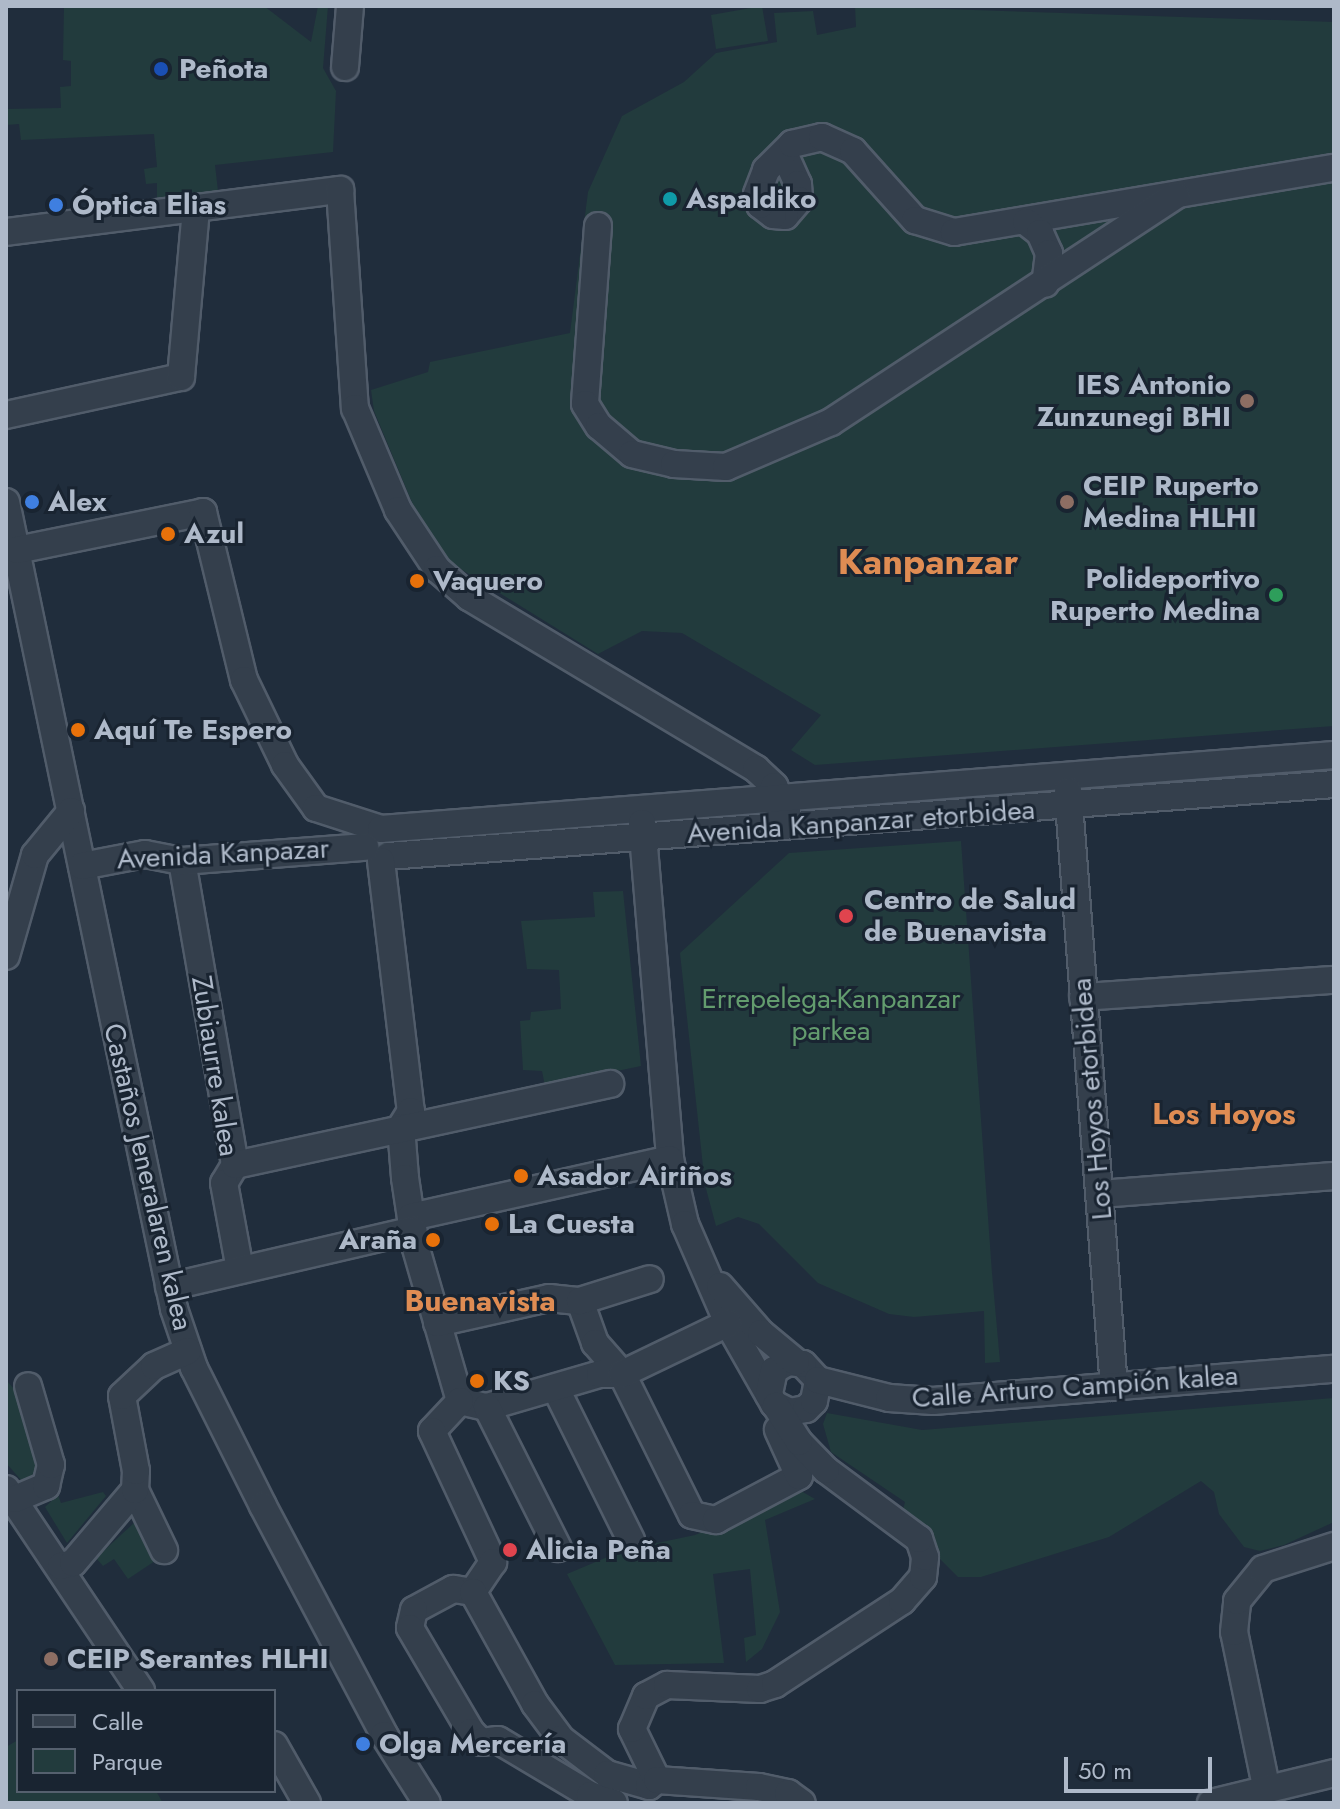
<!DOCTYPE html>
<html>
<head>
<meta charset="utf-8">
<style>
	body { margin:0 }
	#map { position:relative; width:1340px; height:1809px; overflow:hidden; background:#202d3c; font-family:Jost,sans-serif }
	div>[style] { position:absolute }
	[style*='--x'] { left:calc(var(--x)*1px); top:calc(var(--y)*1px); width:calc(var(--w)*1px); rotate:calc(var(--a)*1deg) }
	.green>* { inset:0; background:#223b3d }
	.roads { filter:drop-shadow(2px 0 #515c6a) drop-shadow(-2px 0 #515c6a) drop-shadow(0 2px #515c6a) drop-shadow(0 -2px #515c6a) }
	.minor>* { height:26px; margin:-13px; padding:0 13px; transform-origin:13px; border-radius:13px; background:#343f4c }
	.dots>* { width:22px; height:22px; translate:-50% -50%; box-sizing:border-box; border:4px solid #192431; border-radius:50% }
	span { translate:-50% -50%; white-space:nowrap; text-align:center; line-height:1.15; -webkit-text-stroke:6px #192431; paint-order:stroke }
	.poi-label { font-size:28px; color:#aeb9c9; font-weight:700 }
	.left { translate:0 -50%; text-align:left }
	.right { translate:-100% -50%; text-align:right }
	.street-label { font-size:28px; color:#aeb9c9 }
	.park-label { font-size:28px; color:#639c6e }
	.neighbourhood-label { font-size:30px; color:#df8c53; font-weight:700 }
	.district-label { font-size:36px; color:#df8c53; font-weight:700 }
	.frame { position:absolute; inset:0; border:8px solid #aeb9c9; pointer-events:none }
	.legend { position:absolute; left:16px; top:1689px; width:260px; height:104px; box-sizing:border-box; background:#192431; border:2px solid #55606e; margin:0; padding:10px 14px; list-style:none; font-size:24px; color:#aeb9c9 }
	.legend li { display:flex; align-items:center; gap:16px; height:40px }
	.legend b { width:40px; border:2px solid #55606e }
	.scale { position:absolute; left:1064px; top:1757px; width:148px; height:36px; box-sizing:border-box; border:4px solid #aeb9c9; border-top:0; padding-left:10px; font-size:24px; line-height:28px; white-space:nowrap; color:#aeb9c9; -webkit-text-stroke:6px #192431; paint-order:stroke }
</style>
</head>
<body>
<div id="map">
	<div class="green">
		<div style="clip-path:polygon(64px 6px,264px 6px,311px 42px,318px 6px,328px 6px,323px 68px,336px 91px,333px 152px,215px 165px,218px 191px,157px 200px,157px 183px,146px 184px,144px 169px,157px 167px,154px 134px,21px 140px,19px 124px,6px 125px,6px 109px,61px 108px,60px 87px,71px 86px,71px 61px,63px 60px)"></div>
		<div style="clip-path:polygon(762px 6px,768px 41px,716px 49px,711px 15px)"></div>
		<div style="clip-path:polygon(855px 6px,1334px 22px,1334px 726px,815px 765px,791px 750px,821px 715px,682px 633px,642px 631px,598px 654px,446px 560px,413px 505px,374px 411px,371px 390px,428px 372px,430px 362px,570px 333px,588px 192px,622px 116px,684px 82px,716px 53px,777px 42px,774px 13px,813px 11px,817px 35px,856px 27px)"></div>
		<div style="clip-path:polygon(961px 841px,992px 1273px,1000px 1362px,985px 1363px,984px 1311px,914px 1317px,889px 1314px,818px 1283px,759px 1224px,738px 1217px,716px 1226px,705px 1185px,680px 953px,789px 853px)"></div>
		<div style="clip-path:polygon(623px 891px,641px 1066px,545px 1086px,542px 1071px,523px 1070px,520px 1021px,530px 1020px,531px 1012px,561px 1009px,559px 970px,527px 969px,521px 921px,595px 917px,593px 892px)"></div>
		<div style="clip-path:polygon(6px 1380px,16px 1391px,42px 1462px,29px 1479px,21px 1480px,6px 1463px)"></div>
		<div style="clip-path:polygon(1334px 1398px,1334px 1522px,1284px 1545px,1260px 1551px,1244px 1547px,1219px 1514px,1214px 1492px,1201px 1481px,1109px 1537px,981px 1577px,958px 1577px,940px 1559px,932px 1533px,903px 1510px,905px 1502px,831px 1452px,823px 1424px,827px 1413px,922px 1430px)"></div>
		<div style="clip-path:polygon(801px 1491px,815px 1499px,765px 1520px,780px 1612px,762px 1649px,746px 1662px,744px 1638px,756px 1635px,750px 1569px,713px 1574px,724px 1663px,615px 1665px,567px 1574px,624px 1550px,695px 1535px)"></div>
		<div style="clip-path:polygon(103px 1492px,106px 1496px,67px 1543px,45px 1507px,58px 1495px,61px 1503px)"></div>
		<div style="clip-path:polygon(135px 1522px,142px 1523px,158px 1559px,128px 1579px,114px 1559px,103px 1566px,96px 1558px)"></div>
		<div style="clip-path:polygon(18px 1740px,18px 1791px,156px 1791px,163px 1803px,8px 1803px,6px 1747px)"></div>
	</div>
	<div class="roads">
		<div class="minor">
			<div style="--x:345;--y:67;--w:61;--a:-85.3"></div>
			<div style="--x:784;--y:153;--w:34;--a:66"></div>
			<div style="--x:798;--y:184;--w:16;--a:86"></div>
			<div style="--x:799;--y:200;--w:21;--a:131"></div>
			<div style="--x:785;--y:216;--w:12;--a:-175"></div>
			<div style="--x:773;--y:215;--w:16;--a:-142"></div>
			<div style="--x:760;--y:205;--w:11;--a:-105"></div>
			<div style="--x:757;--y:194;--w:26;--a:-69"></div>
			<div style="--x:766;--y:170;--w:37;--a:-45"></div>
			<div style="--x:792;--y:144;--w:31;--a:-13"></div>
			<div style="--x:822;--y:137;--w:34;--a:24"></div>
			<div style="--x:853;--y:151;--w:93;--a:48.1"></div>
			<div style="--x:915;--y:220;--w:41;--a:17.1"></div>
			<div style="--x:954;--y:232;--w:385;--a:-9.6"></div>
			<div style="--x:1026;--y:222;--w:18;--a:38"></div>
			<div style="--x:1040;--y:233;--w:22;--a:66"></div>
			<div style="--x:1049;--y:253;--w:31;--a:97"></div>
			<div style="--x:598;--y:226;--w:178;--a:94.2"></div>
			<div style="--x:585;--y:404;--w:26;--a:58"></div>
			<div style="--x:599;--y:426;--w:43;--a:40.3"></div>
			<div style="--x:632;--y:454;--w:43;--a:13.4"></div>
			<div style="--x:674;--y:464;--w:52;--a:3.3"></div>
			<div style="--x:726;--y:467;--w:114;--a:-23.2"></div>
			<div style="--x:831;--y:422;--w:413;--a:-33.3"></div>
			<div style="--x:6;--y:232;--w:337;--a:-7.2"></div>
			<div style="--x:340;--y:190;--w:219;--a:86.1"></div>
			<div style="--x:355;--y:408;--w:111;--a:67.1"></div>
			<div style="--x:398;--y:510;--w:71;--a:56.5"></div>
			<div style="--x:437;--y:569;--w:43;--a:41.2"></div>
			<div style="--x:469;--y:597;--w:335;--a:30.9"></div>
			<div style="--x:756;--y:769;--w:25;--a:43"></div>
			<div style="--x:774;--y:786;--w:28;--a:63"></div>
			<div style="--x:787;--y:811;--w:9;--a:84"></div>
			<div style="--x:788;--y:820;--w:22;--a:164"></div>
			<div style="--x:6;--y:415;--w:179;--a:-12.3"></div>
			<div style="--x:181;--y:377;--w:170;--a:-84.9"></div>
			<div style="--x:6;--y:502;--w:824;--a:78.24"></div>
			<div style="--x:174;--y:1309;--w:62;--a:71.3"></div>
			<div style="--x:194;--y:1368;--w:154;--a:63.4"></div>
			<div style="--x:263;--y:1506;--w:259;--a:62.1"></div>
			<div style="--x:384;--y:1735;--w:80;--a:57.7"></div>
			<div style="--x:17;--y:550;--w:190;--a:-11.5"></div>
			<div style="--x:203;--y:512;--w:173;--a:76.3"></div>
			<div style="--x:244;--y:680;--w:94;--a:64.2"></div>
			<div style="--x:285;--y:765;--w:53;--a:54.2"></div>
			<div style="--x:316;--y:808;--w:68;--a:17.9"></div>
			<div style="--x:381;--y:829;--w:956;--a:-4.44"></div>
			<div style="--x:1068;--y:791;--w:598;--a:85.59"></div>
			<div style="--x:642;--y:823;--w:337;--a:85.2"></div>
			<div style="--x:670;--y:1159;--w:67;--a:77"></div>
			<div style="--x:685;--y:1224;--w:108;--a:66.5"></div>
			<div style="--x:728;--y:1323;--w:93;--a:60.4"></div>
			<div style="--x:774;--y:1404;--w:18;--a:27"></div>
			<div style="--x:790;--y:1412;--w:16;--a:-11"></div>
			<div style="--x:806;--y:1409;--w:11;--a:-45"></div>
			<div style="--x:814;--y:1401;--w:21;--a:-79"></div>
			<div style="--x:818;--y:1380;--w:22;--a:-133"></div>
			<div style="--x:803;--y:1364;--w:15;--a:-172"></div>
			<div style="--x:788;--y:1362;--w:16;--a:150"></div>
			<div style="--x:774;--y:1370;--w:25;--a:102"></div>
			<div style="--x:388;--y:856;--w:949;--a:-4.35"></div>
			<div style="--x:182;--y:861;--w:309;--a:80.1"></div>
			<div style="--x:235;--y:1165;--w:21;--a:121"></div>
			<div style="--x:224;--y:1183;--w:87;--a:79.5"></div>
			<div style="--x:381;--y:861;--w:252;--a:83.2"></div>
			<div style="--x:411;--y:1111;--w:19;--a:122"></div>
			<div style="--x:401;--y:1127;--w:51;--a:85.5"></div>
			<div style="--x:405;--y:1178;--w:68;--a:81.5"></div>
			<div style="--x:415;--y:1245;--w:162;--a:73.9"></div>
			<div style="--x:82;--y:866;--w:64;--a:-10.8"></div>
			<div style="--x:145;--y:854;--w:38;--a:11"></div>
			<div style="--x:182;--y:861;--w:184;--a:-4.4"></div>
			<div style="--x:6;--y:956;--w:105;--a:-74"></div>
			<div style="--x:35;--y:855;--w:57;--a:-50.7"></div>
			<div style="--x:1083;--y:997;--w:252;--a:-3.9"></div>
			<div style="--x:235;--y:1165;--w:384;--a:-12.2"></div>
			<div style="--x:1100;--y:1194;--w:235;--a:-4.4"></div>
			<div style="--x:411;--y:1217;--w:265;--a:-12.6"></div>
			<div style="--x:720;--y:1286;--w:62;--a:48.9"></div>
			<div style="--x:761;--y:1333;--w:45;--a:39.6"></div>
			<div style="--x:169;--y:1287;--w:251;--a:-13.1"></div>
			<div style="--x:580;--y:1301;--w:45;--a:70.3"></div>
			<div style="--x:595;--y:1343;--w:41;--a:48.9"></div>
			<div style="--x:622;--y:1374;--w:157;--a:63.6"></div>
			<div style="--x:692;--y:1515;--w:25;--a:12"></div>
			<div style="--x:716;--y:1520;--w:94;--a:-27.9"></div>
			<div style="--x:799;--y:1476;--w:51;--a:-114.5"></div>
			<div style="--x:437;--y:1323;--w:115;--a:-12.6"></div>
			<div style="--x:549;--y:1298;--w:31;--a:6"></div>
			<div style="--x:580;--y:1301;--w:73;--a:-17.4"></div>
			<div style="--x:818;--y:1380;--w:73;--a:14.2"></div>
			<div style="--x:889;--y:1398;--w:44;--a:3.9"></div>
			<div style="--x:933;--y:1401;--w:402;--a:-4.6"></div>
			<div style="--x:556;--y:1389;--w:169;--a:63.6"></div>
			<div style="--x:460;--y:1401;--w:28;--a:13"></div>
			<div style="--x:487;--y:1407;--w:118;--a:-16.3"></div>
			<div style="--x:600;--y:1374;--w:22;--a:0"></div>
			<div style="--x:622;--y:1374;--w:118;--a:-25.7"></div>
			<div style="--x:460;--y:1401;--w:41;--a:133"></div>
			<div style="--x:432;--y:1431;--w:145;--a:65"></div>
			<div style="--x:493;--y:1562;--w:36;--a:124"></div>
			<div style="--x:487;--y:1407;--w:158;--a:63.3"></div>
			<div style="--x:6;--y:1489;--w:243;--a:56.2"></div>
			<div style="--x:135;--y:1490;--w:67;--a:64.2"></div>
			<div style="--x:15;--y:1499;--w:34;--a:-23"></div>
			<div style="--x:46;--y:1486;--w:22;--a:-77"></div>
			<div style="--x:51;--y:1465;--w:82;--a:-106.2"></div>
			<div style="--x:61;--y:1566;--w:12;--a:-14"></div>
			<div style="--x:73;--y:1563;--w:96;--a:-49.7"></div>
			<div style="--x:135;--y:1490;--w:19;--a:-87"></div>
			<div style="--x:136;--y:1471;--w:76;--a:-100.6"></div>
			<div style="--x:122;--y:1396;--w:44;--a:-43.2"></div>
			<div style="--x:154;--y:1366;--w:37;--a:-24"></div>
			<div style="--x:473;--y:1592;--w:20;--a:-171"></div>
			<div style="--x:453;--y:1589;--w:44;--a:151.7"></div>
			<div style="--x:414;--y:1610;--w:18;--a:103"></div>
			<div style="--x:410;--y:1628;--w:121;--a:59.6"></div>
			<div style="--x:471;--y:1732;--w:14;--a:45"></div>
			<div style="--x:481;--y:1742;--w:17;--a:-7"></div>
			<div style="--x:498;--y:1740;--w:107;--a:30.9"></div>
			<div style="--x:590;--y:1795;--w:25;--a:18"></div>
			<div style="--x:473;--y:1592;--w:128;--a:61"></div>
			<div style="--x:535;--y:1704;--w:44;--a:53.4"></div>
			<div style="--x:561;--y:1739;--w:58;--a:37.3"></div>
			<div style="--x:607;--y:1774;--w:44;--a:15.9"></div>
			<div style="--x:649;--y:1786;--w:10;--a:-37"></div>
			<div style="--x:274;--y:1745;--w:67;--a:60.4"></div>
			<div style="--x:657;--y:1780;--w:57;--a:-116.1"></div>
			<div style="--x:632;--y:1729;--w:36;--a:-67"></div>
			<div style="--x:646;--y:1696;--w:24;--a:-28"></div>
			<div style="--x:667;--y:1685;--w:93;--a:2.5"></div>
			<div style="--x:760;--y:1689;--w:16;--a:-18"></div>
			<div style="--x:775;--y:1684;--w:152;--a:-33.2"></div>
			<div style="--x:902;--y:1601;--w:32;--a:-49"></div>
			<div style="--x:923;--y:1577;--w:20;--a:-84"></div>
			<div style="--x:925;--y:1557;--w:19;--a:-108"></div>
			<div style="--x:919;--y:1539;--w:116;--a:-143.4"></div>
			<div style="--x:826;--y:1470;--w:39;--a:-134"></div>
			<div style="--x:799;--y:1442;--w:43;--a:-122.6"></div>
			<div style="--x:657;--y:1780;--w:102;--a:3.9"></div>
			<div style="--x:759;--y:1787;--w:30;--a:12"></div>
			<div style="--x:788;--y:1793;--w:17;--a:36"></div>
			<div style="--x:1266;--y:1786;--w:157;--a:-101.7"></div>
			<div style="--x:1234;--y:1632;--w:31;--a:-84"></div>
			<div style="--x:1237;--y:1601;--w:41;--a:-50.9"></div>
			<div style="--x:1263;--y:1569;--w:75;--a:-17.9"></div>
			<div style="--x:1211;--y:1803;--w:127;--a:-13.7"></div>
		</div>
	</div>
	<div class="dots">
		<div style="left:161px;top:69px;background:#1a4fb4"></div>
		<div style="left:670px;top:199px;background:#0f9aa8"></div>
		<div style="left:56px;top:205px;background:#3f7fe0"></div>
		<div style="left:1247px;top:401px;background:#8d6e63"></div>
		<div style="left:32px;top:502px;background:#3f7fe0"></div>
		<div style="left:1067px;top:502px;background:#8d6e63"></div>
		<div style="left:168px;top:534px;background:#e8710a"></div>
		<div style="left:417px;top:581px;background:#e8710a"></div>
		<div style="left:1276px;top:595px;background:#2e9e5b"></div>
		<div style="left:78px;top:730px;background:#e8710a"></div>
		<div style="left:846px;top:916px;background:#e0444e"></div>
		<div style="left:521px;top:1176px;background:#e8710a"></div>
		<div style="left:492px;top:1224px;background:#e8710a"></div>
		<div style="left:433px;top:1240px;background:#e8710a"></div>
		<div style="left:477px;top:1381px;background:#e8710a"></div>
		<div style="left:510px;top:1550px;background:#e0444e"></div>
		<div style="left:51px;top:1659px;background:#8d6e63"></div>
		<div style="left:363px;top:1744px;background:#3f7fe0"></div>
	</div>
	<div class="poi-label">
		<span class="left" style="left:179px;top:69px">Peñota</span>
		<span class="left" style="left:686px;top:199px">Aspaldiko</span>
		<span class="left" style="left:72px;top:205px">Óptica Elias</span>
		<span class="right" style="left:1231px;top:401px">IES Antonio<br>Zunzunegi BHI</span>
		<span class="left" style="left:1083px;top:502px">CEIP Ruperto<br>Medina HLHI</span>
		<span class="left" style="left:48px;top:502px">Alex</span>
		<span class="left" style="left:184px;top:534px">Azul</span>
		<span class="right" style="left:1260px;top:595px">Polideportivo<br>Ruperto Medina</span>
		<span class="left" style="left:433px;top:581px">Vaquero</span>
		<span class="left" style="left:94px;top:730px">Aquí Te Espero</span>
		<span class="left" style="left:864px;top:916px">Centro de Salud<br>de Buenavista</span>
		<span class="left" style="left:537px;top:1176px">Asador Airiños</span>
		<span class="left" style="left:508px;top:1224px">La Cuesta</span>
		<span class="right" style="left:417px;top:1240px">Araña</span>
		<span class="left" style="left:493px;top:1381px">KS</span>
		<span class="left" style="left:526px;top:1550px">Alicia Peña</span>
		<span class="left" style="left:67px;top:1659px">CEIP Serantes HLHI</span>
		<span class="left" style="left:379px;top:1744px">Olga Mercería</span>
	</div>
	<div class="street-label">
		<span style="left:861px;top:822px;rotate:-4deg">Avenida Kanpanzar etorbidea</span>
		<span style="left:223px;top:854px;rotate:-3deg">Avenida Kanpazar</span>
		<span style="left:215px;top:1066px;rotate:81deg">Zubiaurre kalea</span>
		<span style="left:1092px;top:1099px;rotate:-95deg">Los Hoyos etorbidea</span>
		<span style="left:148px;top:1177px;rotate:77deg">Castaños Jeneralaren kalea</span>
		<span style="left:1075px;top:1387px;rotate:-4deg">Calle Arturo Campión kalea</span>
	</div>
	<div class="park-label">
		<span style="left:831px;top:1015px">Errepelega-Kanpanzar<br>parkea</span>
	</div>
	<div class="neighbourhood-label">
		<span style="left:1224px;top:1114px">Los Hoyos</span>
		<span style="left:480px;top:1301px">Buenavista</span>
	</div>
	<div class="district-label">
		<span style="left:928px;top:562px">Kanpanzar</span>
	</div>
	<div class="frame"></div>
	<ul class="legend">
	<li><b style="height:10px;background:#343f4c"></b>Calle</li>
	<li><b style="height:22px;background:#223b3d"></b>Parque</li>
	</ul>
	<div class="scale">50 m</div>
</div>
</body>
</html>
